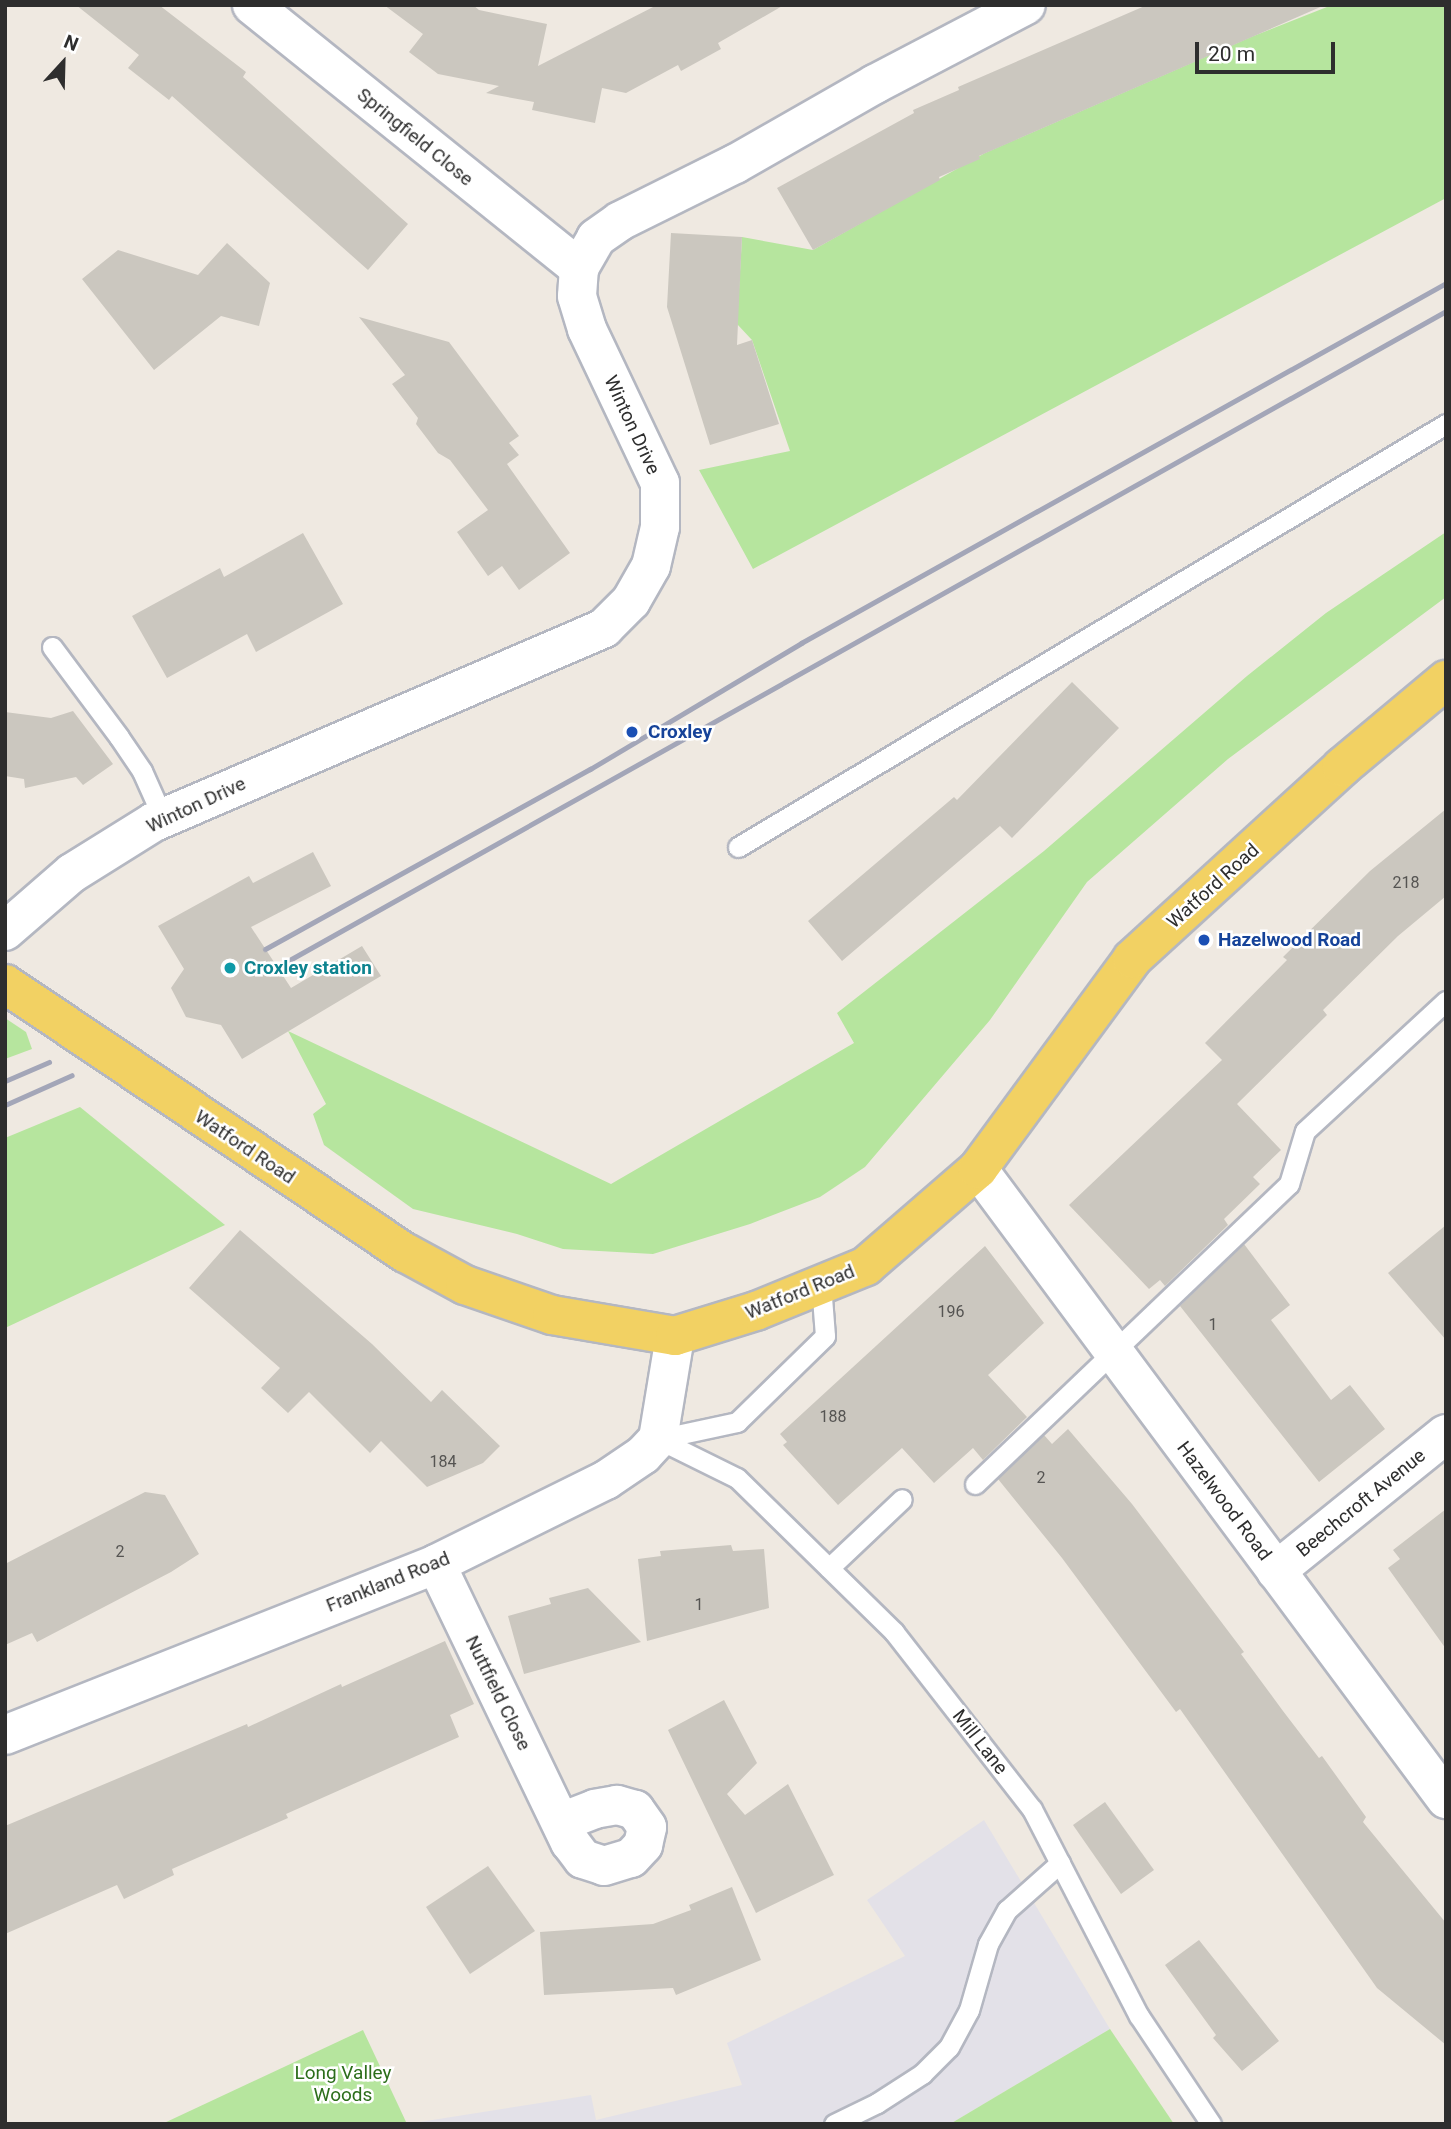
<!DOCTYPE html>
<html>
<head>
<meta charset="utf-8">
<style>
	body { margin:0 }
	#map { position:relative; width:1451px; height:2129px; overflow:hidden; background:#efe9e1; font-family:Roboto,sans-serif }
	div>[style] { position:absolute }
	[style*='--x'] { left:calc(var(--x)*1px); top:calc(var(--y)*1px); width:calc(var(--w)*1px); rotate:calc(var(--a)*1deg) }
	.industrial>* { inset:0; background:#e3e1e8 }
	.green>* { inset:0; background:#b6e59e }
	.building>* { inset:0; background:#cbc7bf }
	.roads { filter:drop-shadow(2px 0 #b4b7c1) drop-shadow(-2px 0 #b4b7c1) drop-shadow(0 2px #b4b7c1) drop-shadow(0 -2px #b4b7c1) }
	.lane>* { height:19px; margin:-9.5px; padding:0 9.5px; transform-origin:9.5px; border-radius:9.5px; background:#fff }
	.street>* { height:38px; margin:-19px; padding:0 19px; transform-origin:19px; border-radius:19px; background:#fff }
	.primary>* { height:38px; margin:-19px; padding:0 19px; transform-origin:19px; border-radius:19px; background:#f2d163 }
	.rail>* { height:5px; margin:-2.5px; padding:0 2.5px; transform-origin:2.5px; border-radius:2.5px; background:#a3a6b8 }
	.dots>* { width:19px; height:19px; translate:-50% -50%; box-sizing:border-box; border:4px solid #fff; border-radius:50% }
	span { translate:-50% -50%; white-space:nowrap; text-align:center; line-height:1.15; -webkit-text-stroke:5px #fff; paint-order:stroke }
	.number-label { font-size:16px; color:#555452 }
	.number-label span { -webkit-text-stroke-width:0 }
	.street-label { font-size:19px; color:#2e2e2e }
	.transit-label { font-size:19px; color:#164399; font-weight:700 }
	.left { translate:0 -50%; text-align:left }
	.culture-label { font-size:19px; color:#0d838f; font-weight:700 }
	.park-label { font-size:19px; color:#2c6e1b }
	.frame { position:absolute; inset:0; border:7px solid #2e2e2e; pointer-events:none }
	.north { position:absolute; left:28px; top:28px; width:70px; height:70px; -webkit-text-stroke:5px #fff; paint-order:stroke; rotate:22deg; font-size:19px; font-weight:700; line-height:28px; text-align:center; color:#2e2e2e }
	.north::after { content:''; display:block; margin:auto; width:24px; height:32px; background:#2e2e2e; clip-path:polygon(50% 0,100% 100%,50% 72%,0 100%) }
	.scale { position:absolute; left:1195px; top:42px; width:140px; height:32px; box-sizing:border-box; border:4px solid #2e2e2e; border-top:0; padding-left:9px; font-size:21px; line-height:24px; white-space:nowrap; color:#2e2e2e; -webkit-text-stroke:5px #fff; paint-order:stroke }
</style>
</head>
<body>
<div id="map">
	<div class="industrial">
		<div style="clip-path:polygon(984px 1820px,1110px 2029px,950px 2124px,407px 2124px,591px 2095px,596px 2120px,742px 2085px,727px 2043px,905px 1956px,867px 1900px)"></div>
	</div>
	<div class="green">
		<div style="clip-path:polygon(1332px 5px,1446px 5px,1446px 198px,753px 569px,699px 470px,790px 451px,752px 340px,737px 324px,742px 237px,813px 250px,985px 153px,1251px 37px)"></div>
		<div style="clip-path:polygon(1446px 532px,1446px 597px,1228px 759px,1087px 882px,990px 1020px,865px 1167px,820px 1197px,750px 1224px,653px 1254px,563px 1249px,517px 1234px,413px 1209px,324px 1145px,313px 1114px,326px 1104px,288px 1031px,611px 1184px,854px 1043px,837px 1013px,1044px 851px,1247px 676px,1326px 613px)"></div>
		<div style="clip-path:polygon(5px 1018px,26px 1032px,32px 1049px,5px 1059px)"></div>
		<div style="clip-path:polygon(80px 1107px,225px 1225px,5px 1328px,5px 1138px)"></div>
		<div style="clip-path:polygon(1110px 2029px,1174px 2124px,950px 2124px)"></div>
		<div style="clip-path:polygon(363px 2030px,407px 2124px,162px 2124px)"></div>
	</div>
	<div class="building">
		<div style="clip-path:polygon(76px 5px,159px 5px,246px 72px,243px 77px,408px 224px,368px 270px,172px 96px,169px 100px,128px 68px,139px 55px)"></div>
		<div style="clip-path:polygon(384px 5px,473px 5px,479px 10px,547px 24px,538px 66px,657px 5px,784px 5px,718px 43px,721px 49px,681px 71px,678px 65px,626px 93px,602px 88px,595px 123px,532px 110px,534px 102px,486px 93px,499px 86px,438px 74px,409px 52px,423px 34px)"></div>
		<div style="clip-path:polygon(1147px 5px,1325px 5px,979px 156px,980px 159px,939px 177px,940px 180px,813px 250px,777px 188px,914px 113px,913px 110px,959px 90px,958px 87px)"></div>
		<div style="clip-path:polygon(671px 233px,742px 237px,737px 345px,752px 340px,779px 424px,710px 445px,667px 307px)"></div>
		<div style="clip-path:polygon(227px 243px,270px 283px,259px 326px,221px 316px,154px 370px,82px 279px,118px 250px,198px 275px)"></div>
		<div style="clip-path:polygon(359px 317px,449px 342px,519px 436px,509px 443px,519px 455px,507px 464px,570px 553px,519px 590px,502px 566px,488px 576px,457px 532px,488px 510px,450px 460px,438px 453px,416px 424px,418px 418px,392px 384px,405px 375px)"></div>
		<div style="clip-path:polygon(303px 533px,343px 604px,256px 652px,247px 634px,167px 678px,132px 616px,220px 568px,224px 577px)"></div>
		<div style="clip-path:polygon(1072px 682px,1119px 728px,1012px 838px,1000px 826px,842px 961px,808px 921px,954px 797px,957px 800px)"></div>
		<div style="clip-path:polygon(73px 711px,113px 764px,83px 785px,76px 777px,25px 788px,24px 779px,5px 776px,5px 712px,51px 718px)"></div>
		<div style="clip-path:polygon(1446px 809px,1446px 896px,1398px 936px,1323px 1010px,1327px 1015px,1237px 1104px,1281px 1150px,1253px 1177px,1260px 1184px,1224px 1219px,1228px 1225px,1165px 1286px,1160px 1280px,1149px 1289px,1069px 1205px,1222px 1060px,1205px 1043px,1287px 960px,1283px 957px,1370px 871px)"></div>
		<div style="clip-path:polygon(313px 852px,331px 886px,251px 927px,291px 988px,362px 946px,381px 976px,242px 1059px,221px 1025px,186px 1017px,171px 988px,184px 969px,158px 926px,249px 876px,253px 883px)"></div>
		<div style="clip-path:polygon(1446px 1225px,1446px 1340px,1388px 1273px)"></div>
		<div style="clip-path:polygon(240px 1230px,372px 1344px,431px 1402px,442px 1390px,500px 1446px,483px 1463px,427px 1487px,381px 1441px,370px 1453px,309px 1392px,288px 1413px,261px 1388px,280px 1368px,189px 1288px)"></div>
		<div style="clip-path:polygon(1244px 1244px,1290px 1305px,1271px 1320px,1331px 1400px,1350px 1385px,1385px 1429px,1319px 1482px,1180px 1306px)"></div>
		<div style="clip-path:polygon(985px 1246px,1044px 1323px,988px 1375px,1027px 1417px,983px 1460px,973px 1448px,934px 1483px,902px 1448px,838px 1505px,783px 1445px,787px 1442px,780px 1434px)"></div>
		<div style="clip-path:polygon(1068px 1429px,1132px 1504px,1244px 1652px,1241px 1654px,1283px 1711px,1319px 1758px,1322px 1756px,1366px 1817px,1363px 1822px,1446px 1923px,1446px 2045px,1377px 1988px,1180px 1709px,1176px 1712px,1062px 1558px,998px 1479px,1044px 1435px,1052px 1444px)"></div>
		<div style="clip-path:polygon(145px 1492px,165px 1495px,199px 1554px,171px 1572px,37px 1642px,32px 1633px,5px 1645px,5px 1564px)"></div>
		<div style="clip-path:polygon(1446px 1509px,1446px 1649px,1388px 1568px,1400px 1559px,1393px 1550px)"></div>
		<div style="clip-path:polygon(731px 1545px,733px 1551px,764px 1549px,769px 1608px,647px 1641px,638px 1559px,661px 1556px,660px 1551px)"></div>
		<div style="clip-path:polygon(588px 1588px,641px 1642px,524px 1674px,508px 1616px,551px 1604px,549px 1598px)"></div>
		<div style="clip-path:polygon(445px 1641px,474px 1704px,450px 1715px,459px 1737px,286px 1814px,288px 1818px,172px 1869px,174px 1875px,124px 1899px,117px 1885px,5px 1934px,5px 1826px,247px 1724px,248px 1727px,341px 1684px,342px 1687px)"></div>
		<div style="clip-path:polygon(724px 1700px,757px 1763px,727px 1794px,745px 1815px,788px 1784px,834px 1875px,756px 1913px,668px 1730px)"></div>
		<div style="clip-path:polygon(1105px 1802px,1154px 1870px,1121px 1894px,1073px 1825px)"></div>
		<div style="clip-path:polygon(488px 1866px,535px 1931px,470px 1974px,426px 1907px)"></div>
		<div style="clip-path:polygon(732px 1887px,761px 1960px,676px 1995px,673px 1988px,544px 1995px,540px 1932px,653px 1924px,691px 1910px,689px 1905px)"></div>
		<div style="clip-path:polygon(1199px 1940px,1279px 2041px,1242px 2071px,1213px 2038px,1216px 2035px,1165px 1965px)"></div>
	</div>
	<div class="roads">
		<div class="lane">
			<div style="--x:52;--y:647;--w:112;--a:53.3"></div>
			<div style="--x:119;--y:737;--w:41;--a:55.9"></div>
			<div style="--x:142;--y:771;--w:51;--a:65.9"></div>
			<div style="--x:738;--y:847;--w:825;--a:-30.86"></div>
			<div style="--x:658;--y:1439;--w:88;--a:26.3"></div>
			<div style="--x:737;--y:1478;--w:220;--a:44.4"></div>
			<div style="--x:894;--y:1632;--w:224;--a:52.1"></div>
			<div style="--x:1032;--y:1809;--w:233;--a:62.7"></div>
			<div style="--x:1139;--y:2016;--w:130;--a:56.3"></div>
			<div style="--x:658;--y:1439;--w:81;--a:-12.1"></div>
			<div style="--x:737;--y:1422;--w:123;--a:-44.3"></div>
			<div style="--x:825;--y:1336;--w:52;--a:-94.4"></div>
			<div style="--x:975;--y:1484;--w:434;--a:-43.7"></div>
			<div style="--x:1289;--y:1184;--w:55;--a:-73.2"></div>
			<div style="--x:1305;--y:1131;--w:192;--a:-42.7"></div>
			<div style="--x:829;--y:1568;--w:100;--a:-43.4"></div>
			<div style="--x:834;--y:2124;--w:48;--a:-26"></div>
			<div style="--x:877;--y:2103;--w:54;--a:-32.8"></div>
			<div style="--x:922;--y:2074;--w:38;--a:-45"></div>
			<div style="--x:949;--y:2047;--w:42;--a:-61.6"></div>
			<div style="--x:969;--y:2010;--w:69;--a:-73.9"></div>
			<div style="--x:988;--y:1944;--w:39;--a:-61"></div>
			<div style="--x:1007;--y:1910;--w:71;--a:-41.6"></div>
		</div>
		<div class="street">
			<div style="--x:252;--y:5;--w:420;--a:38.8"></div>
			<div style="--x:5;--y:931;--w:89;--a:-40.9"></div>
			<div style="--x:72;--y:873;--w:97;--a:-31.9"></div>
			<div style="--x:154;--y:822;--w:490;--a:-23.3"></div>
			<div style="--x:604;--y:628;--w:38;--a:-45"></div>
			<div style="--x:631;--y:601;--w:40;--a:-60.3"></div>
			<div style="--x:651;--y:566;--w:40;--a:-77"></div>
			<div style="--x:660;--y:527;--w:44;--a:-90"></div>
			<div style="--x:660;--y:483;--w:170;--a:-115.4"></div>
			<div style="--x:587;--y:329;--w:34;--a:-107"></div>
			<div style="--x:577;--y:296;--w:28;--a:-86"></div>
			<div style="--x:579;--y:268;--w:34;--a:-60"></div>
			<div style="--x:596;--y:238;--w:29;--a:-35"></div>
			<div style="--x:620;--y:221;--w:128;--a:-26.4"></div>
			<div style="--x:735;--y:164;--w:161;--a:-29.7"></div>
			<div style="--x:875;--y:84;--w:170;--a:-27.6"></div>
			<div style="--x:978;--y:1169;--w:785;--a:53.39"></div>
			<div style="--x:436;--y:1564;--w:309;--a:64.3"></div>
			<div style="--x:570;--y:1842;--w:21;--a:53"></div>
			<div style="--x:583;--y:1859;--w:22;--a:18"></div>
			<div style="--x:604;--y:1866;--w:28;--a:-17"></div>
			<div style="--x:631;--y:1858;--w:18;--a:-47"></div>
			<div style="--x:643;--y:1845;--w:18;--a:-77"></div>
			<div style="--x:647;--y:1827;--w:21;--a:-125"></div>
			<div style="--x:635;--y:1810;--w:19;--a:-164"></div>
			<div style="--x:617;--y:1805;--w:22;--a:170"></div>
			<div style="--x:595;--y:1809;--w:36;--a:159"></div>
			<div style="--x:1276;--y:1571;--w:218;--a:-38.9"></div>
			<div style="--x:5;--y:1735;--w:464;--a:-21.6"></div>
			<div style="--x:436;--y:1564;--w:190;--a:-26.3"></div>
			<div style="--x:606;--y:1480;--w:45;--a:-34"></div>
			<div style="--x:643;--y:1455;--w:22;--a:-47"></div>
			<div style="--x:658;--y:1439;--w:104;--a:-80.6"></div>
		</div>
		<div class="primary">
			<div style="--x:5;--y:984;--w:483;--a:33.9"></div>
			<div style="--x:406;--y:1253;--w:67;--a:28.5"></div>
			<div style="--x:465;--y:1285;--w:92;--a:19"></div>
			<div style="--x:552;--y:1315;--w:125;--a:9.7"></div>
			<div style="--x:675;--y:1336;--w:85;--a:-17.2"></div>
			<div style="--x:756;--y:1311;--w:119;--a:-22.2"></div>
			<div style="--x:866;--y:1266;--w:148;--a:-40.9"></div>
			<div style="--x:978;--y:1169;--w:260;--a:-53.7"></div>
			<div style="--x:1132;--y:959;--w:285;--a:-42.4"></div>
			<div style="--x:1342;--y:767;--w:136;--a:-39.9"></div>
		</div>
	</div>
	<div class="rail">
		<div style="--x:265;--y:949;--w:372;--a:-29"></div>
		<div style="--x:590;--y:769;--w:246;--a:-30.8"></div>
		<div style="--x:801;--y:643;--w:739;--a:-29.17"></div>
		<div style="--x:277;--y:967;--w:1340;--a:-29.3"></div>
		<div style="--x:5;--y:1081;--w:48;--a:-23.4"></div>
		<div style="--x:5;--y:1105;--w:73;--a:-24.1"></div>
	</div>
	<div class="dots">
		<div style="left:632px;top:732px;background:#1a4fb4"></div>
		<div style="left:1204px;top:940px;background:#1a4fb4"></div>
		<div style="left:230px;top:968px;background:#0f9aa8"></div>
	</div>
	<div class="number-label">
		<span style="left:1406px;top:883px">218</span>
		<span style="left:951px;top:1312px">196</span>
		<span style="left:1213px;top:1325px">1</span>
		<span style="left:833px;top:1417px">188</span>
		<span style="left:443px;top:1462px">184</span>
		<span style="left:1041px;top:1478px">2</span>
		<span style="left:120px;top:1552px">2</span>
		<span style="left:699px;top:1605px">1</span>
	</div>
	<div class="street-label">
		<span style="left:415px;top:137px;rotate:39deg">Springfield Close</span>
		<span style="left:632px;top:425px;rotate:65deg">Winton Drive</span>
		<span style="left:196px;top:805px;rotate:-25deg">Winton Drive</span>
		<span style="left:1213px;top:886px;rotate:-42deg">Watford Road</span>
		<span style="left:245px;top:1147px;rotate:34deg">Watford Road</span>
		<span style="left:800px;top:1292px;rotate:-22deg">Watford Road</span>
		<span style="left:1224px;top:1501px;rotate:53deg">Hazelwood Road</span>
		<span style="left:1361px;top:1503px;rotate:-39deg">Beechcroft Avenue</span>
		<span style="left:388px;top:1582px;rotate:-22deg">Frankland Road</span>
		<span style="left:498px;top:1693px;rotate:64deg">Nuttfield Close</span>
		<span style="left:980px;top:1742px;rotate:52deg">Mill Lane</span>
	</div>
	<div class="transit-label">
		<span class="left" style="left:648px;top:732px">Croxley</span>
		<span class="left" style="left:1218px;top:940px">Hazelwood Road</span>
	</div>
	<div class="culture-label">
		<span class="left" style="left:244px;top:968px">Croxley station</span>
	</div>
	<div class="park-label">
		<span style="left:343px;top:2084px">Long Valley<br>Woods</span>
	</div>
	<div class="frame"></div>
	<div class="north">N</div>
	<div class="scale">20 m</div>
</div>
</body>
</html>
